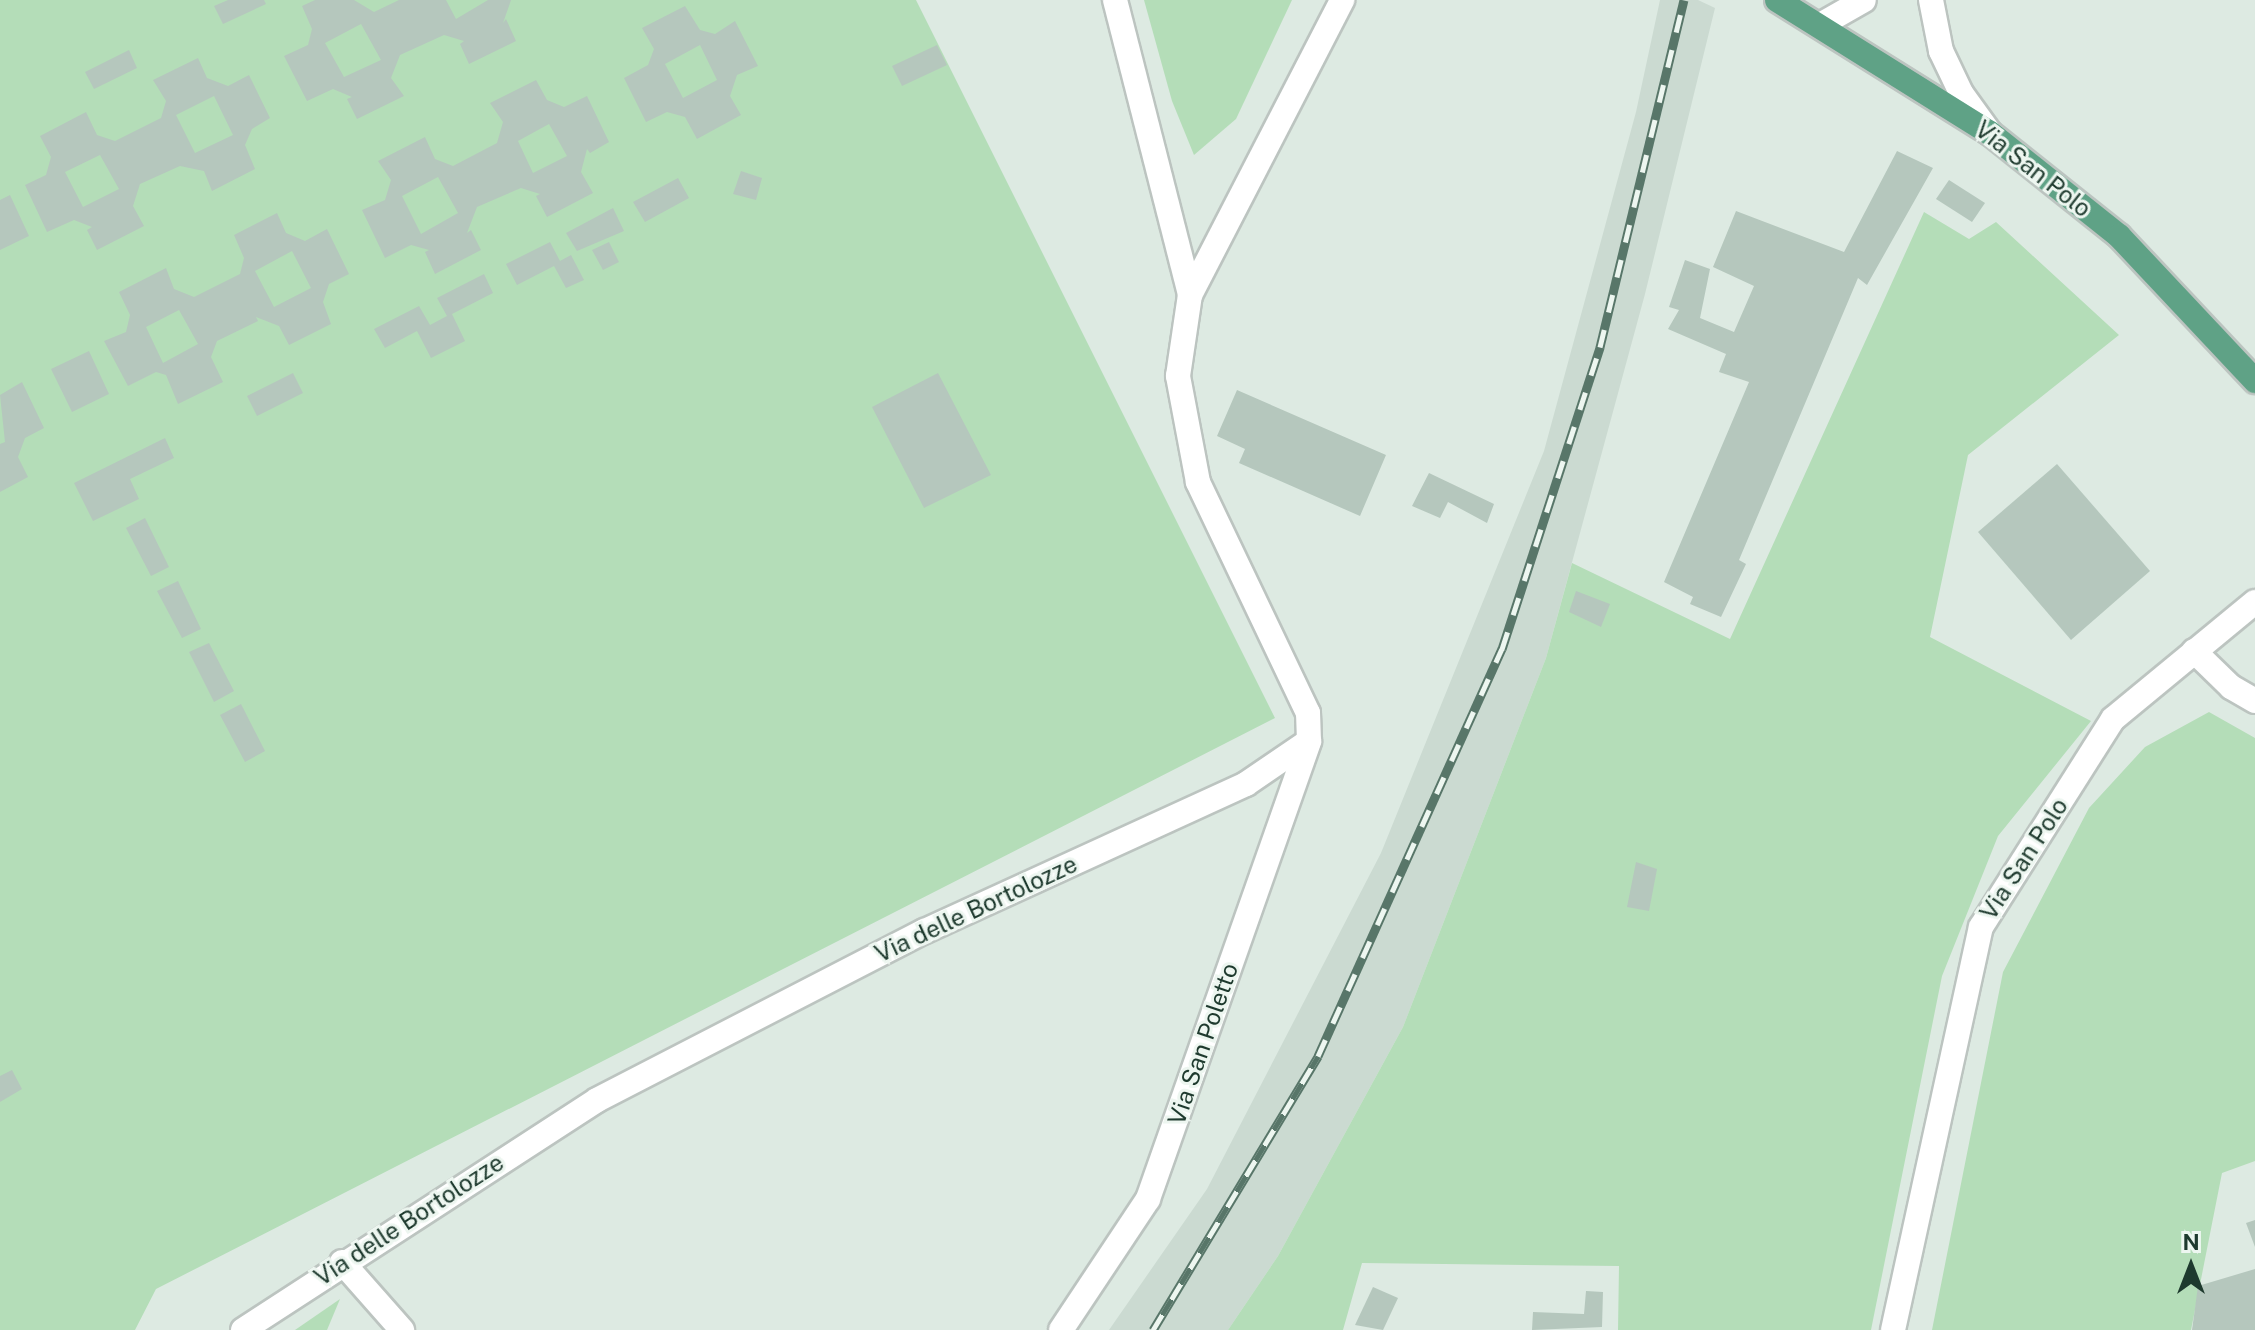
<!DOCTYPE html>
<html>
<head>
<meta charset="utf-8">
<style>
	body { margin:0 }
	#map { position:relative; width:2255px; height:1330px; overflow:hidden; background:#ddeae2; font-family:"Public Sans",sans-serif }
	div>[style] { position:absolute }
	[style*='--x'] { left:calc(var(--x)*1px); top:calc(var(--y)*1px); width:calc(var(--w)*1px); rotate:calc(var(--a)*1deg) }
	.built>* { inset:0; background:#cbdad1 }
	.green>* { inset:0; background:#b4ddb8 }
	.building>* { inset:0; background:#b5c7bd }
	.roads { filter:drop-shadow(2px 0 #bcc4c0) drop-shadow(-2px 0 #bcc4c0) drop-shadow(0 2px #bcc4c0) drop-shadow(0 -2px #bcc4c0) }
	.minor>* { height:24px; margin:-12px; padding:0 12px; transform-origin:12px; border-radius:12px; background:#fff }
	.major>* { height:24px; margin:-12px; padding:0 12px; transform-origin:12px; border-radius:12px; background:#5fa286 }
	.rail>* { height:9px; margin-top:-4.5px; transform-origin:0; background:repeating-linear-gradient(90deg,#edf6f0 0 18px,#587669 0 36px); box-sizing:border-box; border-block:2px solid #587669 }
	span { translate:-50% -50%; white-space:nowrap; text-align:center; line-height:1.15; -webkit-text-stroke:6px #edf6f0; paint-order:stroke }
	.street-label { font-size:24px; color:#1e3a2e }
	.north { position:absolute; left:2151px; top:1226px; width:80px; height:80px; -webkit-text-stroke:6px #edf6f0; paint-order:stroke; rotate:0deg; font-size:22px; font-weight:700; line-height:32px; text-align:center; color:#1e3a2e }
	.north::after { content:''; display:block; margin:auto; width:28px; height:36px; background:#1e3a2e; clip-path:polygon(50% 0,100% 100%,50% 72%,0 100%) }
</style>
</head>
<body>
<div id="map">
	<div class="built">
		<div style="clip-path:polygon(1660px 0,1698px 0,1715px 8px,1645px 294px,1546px 658px,1403px 1027px,1278px 1256px,1228px 1330px,1109px 1330px,1207px 1189px,1381px 853px,1544px 451px,1636px 112px)"></div>
	</div>
	<div class="green">
		<div style="clip-path:polygon(0 0,916px 0,1275px 718px,156px 1289px,135px 1330px,0 1330px)"></div>
		<div style="clip-path:polygon(1144px 0,1292px 0,1236px 119px,1194px 155px,1172px 101px)"></div>
		<div style="clip-path:polygon(1924px 212px,1969px 239px,1996px 222px,2119px 335px,1968px 455px,1930px 637px,2091px 721px,1998px 836px,1942px 976px,1871px 1330px,1618px 1330px,1619px 1266px,1362px 1263px,1343px 1330px,1228px 1330px,1278px 1256px,1403px 1027px,1546px 658px,1572px 563px,1730px 639px)"></div>
		<div style="clip-path:polygon(2209px 712px,2255px 738px,2255px 1161px,2222px 1173px,2191px 1330px,1932px 1330px,2003px 972px,2089px 808px,2145px 747px)"></div>
		<div style="clip-path:polygon(340px 1299px,327px 1330px,295px 1330px)"></div>
	</div>
	<div class="building">
		<div style="clip-path:polygon(228px 0,264px 0,266px 4px,223px 24px,214px 6px)"></div>
		<div style="clip-path:polygon(evenodd,315px 0,354px 0,374px 12px,399px 0,446px 0,456px 19px,488px 0,511px 0,503px 23px,506px 19px,516px 41px,469px 64px,460px 44px,464px 41px,444px 35px,400px 55px,391px 78px,404px 96px,357px 119px,347px 99px,352px 97px,333px 89px,307px 101px,284px 56px,308px 45px,312px 29px,302px 6px,315px 0,361px 24px,381px 60px,344px 77px,325px 43px,361px 24px)"></div>
		<div style="clip-path:polygon(evenodd,685px 6px,700px 30px,715px 34px,735px 21px,758px 66px,737px 75px,730px 96px,741px 115px,697px 139px,685px 117px,667px 112px,646px 122px,624px 78px,648px 65px,654px 49px,642px 28px,685px 6px,700px 45px,717px 80px,683px 98px,665px 64px,700px 45px)"></div>
		<div style="clip-path:polygon(937px 45px,947px 65px,902px 86px,892px 66px)"></div>
		<div style="clip-path:polygon(129px 50px,137px 68px,94px 89px,85px 72px)"></div>
		<div style="clip-path:polygon(evenodd,198px 58px,207px 78px,228px 86px,249px 75px,270px 118px,252px 129px,245px 145px,255px 169px,212px 191px,204px 171px,180px 166px,140px 184px,133px 206px,144px 226px,97px 250px,87px 230px,92px 227px,74px 220px,47px 232px,25px 185px,46px 175px,51px 157px,40px 136px,86px 112px,97px 135px,115px 141px,161px 118px,166px 101px,153px 80px,198px 58px,214px 96px,233px 135px,195px 153px,176px 115px,214px 96px,198px 58px,100px 155px,119px 189px,83px 207px,65px 172px,100px 155px)"></div>
		<div style="clip-path:polygon(evenodd,536px 80px,547px 100px,564px 107px,587px 96px,609px 142px,590px 153px,587px 149px,581px 172px,593px 193px,547px 217px,536px 196px,540px 194px,521px 188px,477px 207px,467px 233px,471px 230px,481px 250px,435px 274px,425px 252px,429px 250px,411px 245px,385px 258px,362px 210px,385px 200px,391px 180px,378px 161px,425px 137px,435px 159px,453px 166px,497px 143px,503px 122px,490px 103px,536px 80px,549px 124px,567px 156px,533px 173px,518px 141px,549px 124px,536px 80px,438px 177px,458px 213px,421px 234px,402px 196px,438px 177px)"></div>
		<div style="clip-path:polygon(1897px 151px,1933px 168px,1867px 285px,1858px 278px,1739px 560px,1746px 564px,1721px 617px,1690px 604px,1693px 597px,1664px 582px,1749px 382px,1719px 372px,1726px 354px,1668px 329px,1679px 310px,1669px 307px,1685px 260px,1710px 269px,1700px 318px,1734px 332px,1754px 286px,1713px 267px,1736px 211px,1844px 252px)"></div>
		<div style="clip-path:polygon(741px 171px,762px 178px,756px 200px,733px 194px)"></div>
		<div style="clip-path:polygon(678px 178px,689px 198px,645px 222px,633px 202px)"></div>
		<div style="clip-path:polygon(1949px 180px,1985px 203px,1972px 222px,1936px 199px)"></div>
		<div style="clip-path:polygon(10px 195px,29px 236px,0 250px,0 200px)"></div>
		<div style="clip-path:polygon(613px 208px,624px 231px,577px 251px,566px 233px)"></div>
		<div style="clip-path:polygon(evenodd,277px 213px,286px 233px,305px 241px,327px 229px,349px 274px,329px 284px,323px 302px,331px 324px,289px 345px,279px 326px,256px 317px,258px 321px,217px 341px,211px 357px,223px 382px,178px 404px,166px 375px,156px 372px,128px 386px,104px 341px,126px 332px,130px 315px,119px 292px,166px 268px,174px 289px,194px 297px,240px 274px,244px 258px,234px 235px,277px 213px,292px 251px,311px 288px,274px 307px,255px 271px,292px 251px,277px 213px,179px 310px,198px 344px,163px 363px,146px 327px,179px 310px)"></div>
		<div style="clip-path:polygon(550px 242px,560px 261px,571px 255px,584px 280px,566px 288px,554px 266px,517px 285px,506px 264px)"></div>
		<div style="clip-path:polygon(609px 242px,619px 262px,603px 270px,592px 250px)"></div>
		<div style="clip-path:polygon(484px 274px,493px 293px,452px 314px,465px 341px,431px 358px,417px 331px,385px 348px,374px 329px,419px 306px,430px 325px,447px 316px,437px 298px)"></div>
		<div style="clip-path:polygon(89px 351px,109px 394px,72px 412px,51px 369px)"></div>
		<div style="clip-path:polygon(293px 373px,303px 393px,257px 416px,247px 396px)"></div>
		<div style="clip-path:polygon(938px 373px,991px 475px,924px 508px,872px 407px)"></div>
		<div style="clip-path:polygon(22px 382px,44px 428px,25px 438px,18px 457px,28px 477px,0 492px,0 444px,5px 442px,0 395px)"></div>
		<div style="clip-path:polygon(1237px 390px,1386px 455px,1360px 516px,1239px 463px,1245px 449px,1217px 436px)"></div>
		<div style="clip-path:polygon(165px 438px,174px 458px,130px 479px,139px 499px,93px 521px,74px 483px)"></div>
		<div style="clip-path:polygon(2057px 464px,2150px 571px,2071px 640px,1978px 532px)"></div>
		<div style="clip-path:polygon(1429px 473px,1494px 504px,1487px 523px,1448px 502px,1440px 518px,1412px 506px)"></div>
		<div style="clip-path:polygon(145px 518px,169px 567px,151px 576px,126px 528px)"></div>
		<div style="clip-path:polygon(178px 581px,201px 629px,182px 638px,157px 591px)"></div>
		<div style="clip-path:polygon(1576px 591px,1610px 604px,1601px 627px,1569px 612px)"></div>
		<div style="clip-path:polygon(209px 643px,234px 691px,214px 702px,189px 652px)"></div>
		<div style="clip-path:polygon(241px 704px,265px 751px,245px 762px,220px 715px)"></div>
		<div style="clip-path:polygon(1636px 862px,1657px 869px,1649px 911px,1627px 907px)"></div>
		<div style="clip-path:polygon(12px 1070px,22px 1089px,0 1102px,0 1076px)"></div>
		<div style="clip-path:polygon(2255px 1220px,2255px 1247px,2246px 1223px)"></div>
		<div style="clip-path:polygon(2255px 1269px,2255px 1330px,2192px 1330px,2198px 1286px)"></div>
		<div style="clip-path:polygon(1373px 1287px,1398px 1298px,1383px 1330px,1355px 1325px)"></div>
		<div style="clip-path:polygon(1586px 1291px,1603px 1292px,1602px 1327px,1532px 1330px,1533px 1312px,1584px 1314px)"></div>
	</div>
	<div class="roads">
		<div class="minor">
			<div style="--x:1115;--y:0;--w:304;--a:75.7"></div>
			<div style="--x:1931;--y:0;--w:52;--a:78.9"></div>
			<div style="--x:1941;--y:51;--w:47;--a:64.5"></div>
			<div style="--x:1961;--y:93;--w:49;--a:54.1"></div>
			<div style="--x:1822;--y:24;--w:48;--a:-29.7"></div>
			<div style="--x:2194;--y:651;--w:52;--a:44.2"></div>
			<div style="--x:2231;--y:687;--w:28;--a:30"></div>
			<div style="--x:342;--y:1262;--w:91;--a:48.6"></div>
			<div style="--x:243;--y:1330;--w:422;--a:-33"></div>
			<div style="--x:597;--y:1100;--w:369;--a:-27.3"></div>
			<div style="--x:925;--y:931;--w:353;--a:-24.6"></div>
			<div style="--x:1246;--y:784;--w:76;--a:-34.3"></div>
			<div style="--x:1309;--y:741;--w:28;--a:-92"></div>
			<div style="--x:1308;--y:713;--w:256;--a:-115.5"></div>
			<div style="--x:1198;--y:482;--w:108;--a:-100.7"></div>
			<div style="--x:1178;--y:376;--w:82;--a:-81.6"></div>
			<div style="--x:1190;--y:295;--w:332;--a:-62.7"></div>
			<div style="--x:1061;--y:1330;--w:157;--a:-56.4"></div>
			<div style="--x:1148;--y:1199;--w:485;--a:-70.6"></div>
			<div style="--x:1893;--y:1330;--w:412;--a:-77.7"></div>
			<div style="--x:1981;--y:927;--w:246;--a:-57.6"></div>
			<div style="--x:2113;--y:719;--w:184;--a:-39.5"></div>
		</div>
		<div class="major">
			<div style="--x:1777;--y:0;--w:251;--a:32"></div>
			<div style="--x:1990;--y:133;--w:165;--a:38.6"></div>
			<div style="--x:2119;--y:236;--w:199;--a:46.8"></div>
		</div>
	</div>
	<div class="rail">
		<div style="--x:1153;--y:1330;--w:320;--a:-58.9"></div>
		<div style="--x:1318;--y:1056;--w:447;--a:-65.7"></div>
		<div style="--x:1502;--y:649;--w:318;--a:-72"></div>
		<div style="--x:1600;--y:347;--w:357;--a:-76.4"></div>
	</div>
	<div class="street-label">
		<span style="left:2033px;top:169px;rotate:38deg">Via San Polo</span>
		<span style="left:2024px;top:859px;rotate:-57deg">Via San Polo</span>
		<span style="left:976px;top:909px;rotate:-25deg">Via delle Bortolozze</span>
		<span style="left:1203px;top:1044px;rotate:-71deg">Via San Poletto</span>
		<span style="left:409px;top:1220px;rotate:-33deg">Via delle Bortolozze</span>
	</div>
	<div class="north">N</div>
</div>
</body>
</html>
